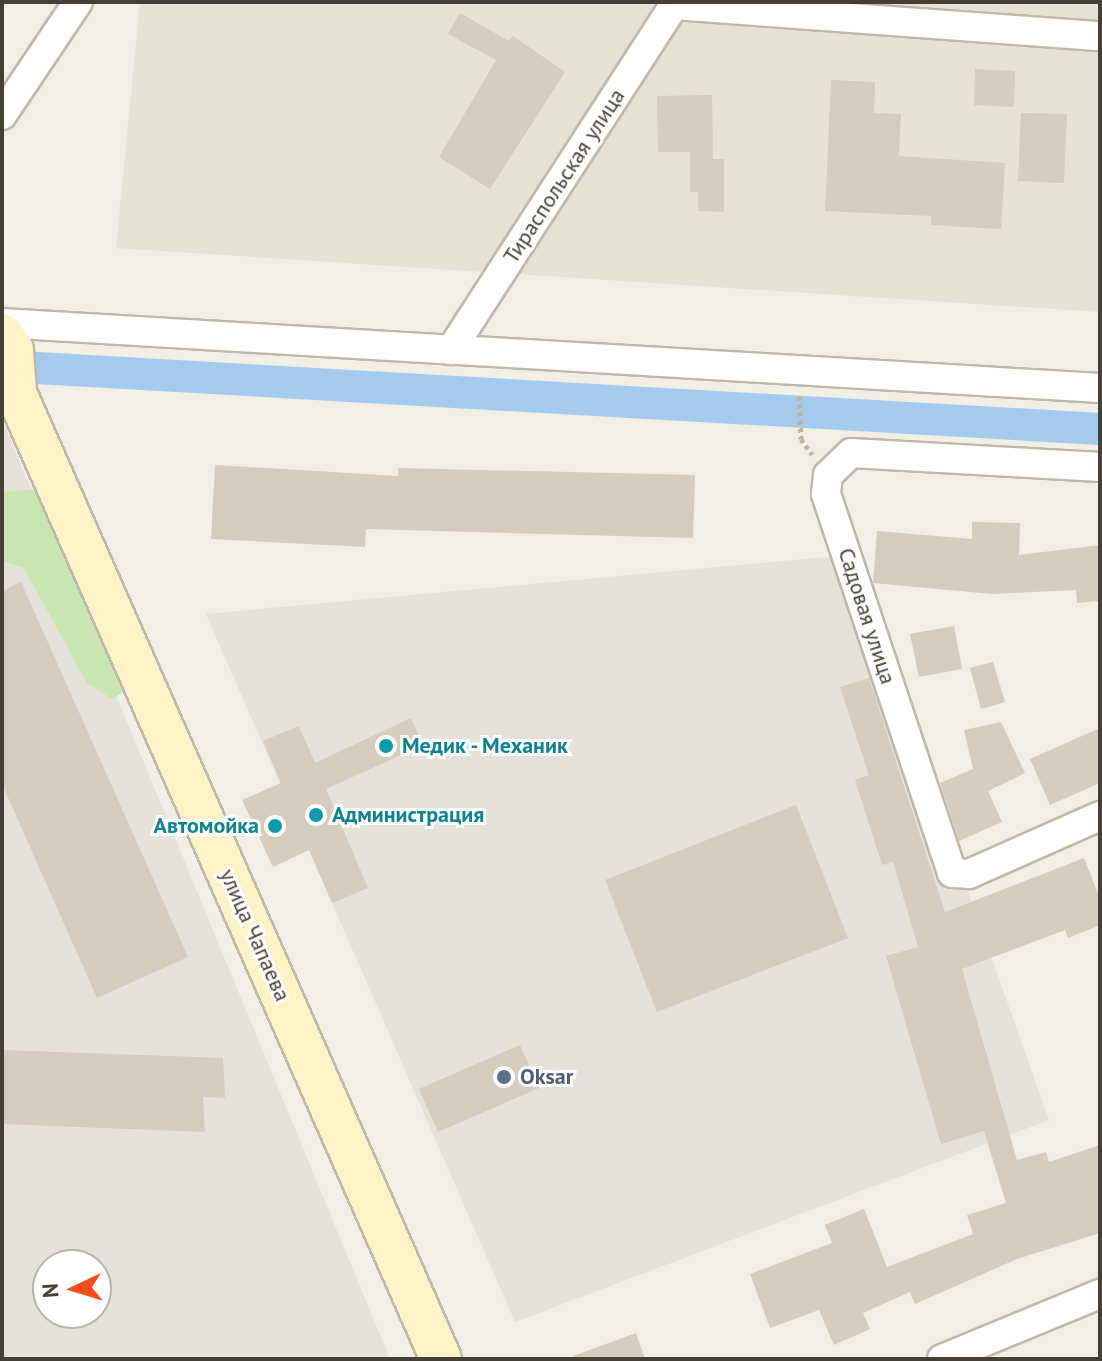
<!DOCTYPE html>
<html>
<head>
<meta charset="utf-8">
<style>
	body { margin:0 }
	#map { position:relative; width:1102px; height:1361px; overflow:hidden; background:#f2efe6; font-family:"PT Sans",sans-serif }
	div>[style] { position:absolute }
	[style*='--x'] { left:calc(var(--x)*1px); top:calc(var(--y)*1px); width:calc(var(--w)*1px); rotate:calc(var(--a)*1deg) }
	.residential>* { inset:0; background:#e6e2d4 }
	.industrial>* { inset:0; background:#e5e1db }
	.green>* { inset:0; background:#c9e6b0 }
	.canal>* { height:32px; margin:-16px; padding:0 16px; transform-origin:16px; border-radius:16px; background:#a4caee }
	.building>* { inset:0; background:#d4ccbc }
	.path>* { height:5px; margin-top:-2.5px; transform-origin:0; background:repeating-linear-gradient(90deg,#bfb49a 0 4px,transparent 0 8px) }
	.roads { filter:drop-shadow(2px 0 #bdb8a9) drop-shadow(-2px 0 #bdb8a9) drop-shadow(0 2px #bdb8a9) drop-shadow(0 -2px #bdb8a9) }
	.street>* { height:28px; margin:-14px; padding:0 14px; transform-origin:14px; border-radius:14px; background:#fff }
	.secondary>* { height:40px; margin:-20px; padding:0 20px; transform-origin:20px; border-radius:20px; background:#fdf3c6 }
	.dots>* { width:22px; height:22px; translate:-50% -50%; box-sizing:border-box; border:4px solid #fff; border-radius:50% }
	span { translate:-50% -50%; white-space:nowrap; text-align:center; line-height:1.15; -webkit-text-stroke:6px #fff; paint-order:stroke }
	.street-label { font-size:22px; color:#454035 }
	.culture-label { font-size:22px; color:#0d838f; font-weight:700 }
	.left { translate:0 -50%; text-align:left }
	.right { translate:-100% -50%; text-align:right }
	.service-label { font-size:22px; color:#4e5e75; font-weight:700 }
	.frame { position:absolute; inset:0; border:4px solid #454035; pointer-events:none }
	.north { position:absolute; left:32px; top:1249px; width:80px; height:80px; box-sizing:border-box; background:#fff; border:2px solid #b5b3ae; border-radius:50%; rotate:266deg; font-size:22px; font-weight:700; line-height:32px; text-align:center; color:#454035 }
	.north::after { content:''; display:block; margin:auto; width:28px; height:36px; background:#f34c1d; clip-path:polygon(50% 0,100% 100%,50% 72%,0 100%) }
</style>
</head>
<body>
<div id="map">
	<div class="residential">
		<div style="clip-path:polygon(140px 2px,1100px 2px,1100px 312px,116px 248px)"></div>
	</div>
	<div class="industrial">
		<div style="clip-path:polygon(evenodd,2px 419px,390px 1359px,2px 1359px,2px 419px,48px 1265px,96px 1265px,96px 1313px,48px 1313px,48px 1265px)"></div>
		<div style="clip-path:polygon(849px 555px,1049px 1120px,515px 1322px,206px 614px)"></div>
	</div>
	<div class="green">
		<div style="clip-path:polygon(45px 489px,134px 685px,112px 699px,87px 683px,24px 568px,2px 561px,2px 492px)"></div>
	</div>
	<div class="canal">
		<div style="--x:2;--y:366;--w:1100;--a:3.28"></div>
	</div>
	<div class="building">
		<div style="clip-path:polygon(460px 13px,509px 41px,513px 36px,565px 72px,490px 189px,439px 157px,496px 60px,448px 34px)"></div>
		<div style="clip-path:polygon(975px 69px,1015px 71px,1014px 107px,974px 105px)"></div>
		<div style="clip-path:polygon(831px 80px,875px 82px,874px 113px,901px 114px,899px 156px,1005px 163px,1001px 229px,931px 225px,931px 216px,825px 211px)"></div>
		<div style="clip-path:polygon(712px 95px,713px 159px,724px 159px,724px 212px,698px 211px,698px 192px,690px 192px,690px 152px,658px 152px,657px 96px)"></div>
		<div style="clip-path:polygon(1021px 113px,1067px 114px,1064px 183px,1018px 181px)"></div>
		<div style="clip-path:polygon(215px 465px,398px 476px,398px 468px,695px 475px,693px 538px,366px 529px,365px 547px,211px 539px)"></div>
		<div style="clip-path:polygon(972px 522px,1020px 523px,1019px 555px,1100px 545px,1100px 601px,1077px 603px,1076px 590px,992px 594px,873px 583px,877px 531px,972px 539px)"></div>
		<div style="clip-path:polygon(21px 582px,188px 957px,97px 998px,2px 784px,2px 591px)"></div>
		<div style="clip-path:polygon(954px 626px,962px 669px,919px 677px,910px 634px)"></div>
		<div style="clip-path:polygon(993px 662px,1005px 702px,981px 709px,970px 668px)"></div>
		<div style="clip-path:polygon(869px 678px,945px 912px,1084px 858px,1100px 899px,1100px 925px,1068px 938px,1065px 930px,962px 969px,1017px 1160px,1046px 1152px,1049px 1162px,1100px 1145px,1100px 1233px,1017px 1259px,915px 1304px,910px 1292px,863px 1313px,870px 1329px,834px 1345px,819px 1310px,770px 1328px,750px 1274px,832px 1243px,825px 1225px,864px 1209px,887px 1267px,973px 1234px,967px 1215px,1006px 1203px,984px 1131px,941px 1144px,886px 956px,918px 947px,893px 862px,882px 865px,855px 780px,869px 775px,840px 687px)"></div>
		<div style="clip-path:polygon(411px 718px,423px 745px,326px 789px,368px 888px,332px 903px,309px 850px,273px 867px,242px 800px,281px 783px,263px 741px,299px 726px,315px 763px)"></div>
		<div style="clip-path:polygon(1001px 722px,1025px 773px,988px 791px,1002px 822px,959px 841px,940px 783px,973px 769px,964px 730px)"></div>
		<div style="clip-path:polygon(1100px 728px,1100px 783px,1050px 805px,1030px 759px)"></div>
		<div style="clip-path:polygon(796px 805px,848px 938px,657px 1012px,605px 880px)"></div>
		<div style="clip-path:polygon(520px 1045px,539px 1088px,438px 1132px,419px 1089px)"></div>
		<div style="clip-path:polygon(2px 1050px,223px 1058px,225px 1098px,203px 1097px,205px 1132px,2px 1124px)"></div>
		<div style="clip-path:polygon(636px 1333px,645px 1359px,573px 1359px,573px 1356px)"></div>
	</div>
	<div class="path">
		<div style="--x:799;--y:396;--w:43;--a:87.3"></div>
		<div style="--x:801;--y:439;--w:19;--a:54"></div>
	</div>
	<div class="roads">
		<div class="street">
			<div style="--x:674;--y:5;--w:427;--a:4.2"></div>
			<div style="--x:2;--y:115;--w:136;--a:-56.1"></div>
			<div style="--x:2;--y:323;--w:1100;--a:3.39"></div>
			<div style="--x:451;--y:350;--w:414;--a:-57.1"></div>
			<div style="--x:1100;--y:467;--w:249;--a:-176.8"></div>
			<div style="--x:851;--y:453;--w:32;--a:136"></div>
			<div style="--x:828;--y:475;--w:19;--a:96"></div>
			<div style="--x:826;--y:494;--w:399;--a:71.6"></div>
			<div style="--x:952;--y:873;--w:17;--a:3"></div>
			<div style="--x:969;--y:874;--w:143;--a:-23.9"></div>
			<div style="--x:942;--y:1359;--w:171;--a:-22.4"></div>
		</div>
		<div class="secondary">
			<div style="--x:2;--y:334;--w:19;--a:55"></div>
			<div style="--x:13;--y:350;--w:43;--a:86"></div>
			<div style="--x:16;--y:393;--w:1055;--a:66.25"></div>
		</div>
	</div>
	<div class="dots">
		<div style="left:386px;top:746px;background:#0f9aa8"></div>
		<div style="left:316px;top:815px;background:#0f9aa8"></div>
		<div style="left:275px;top:826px;background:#0f9aa8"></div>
		<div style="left:504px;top:1077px;background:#5c6f8a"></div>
	</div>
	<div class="street-label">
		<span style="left:564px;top:176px;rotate:-57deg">Тираспольская улица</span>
		<span style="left:867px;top:616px;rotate:72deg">Садовая улица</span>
		<span style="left:255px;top:935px;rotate:66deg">улица Чапаева</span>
	</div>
	<div class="culture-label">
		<span class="left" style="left:402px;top:746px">Медик - Механик</span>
		<span class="left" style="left:332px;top:815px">Администрация</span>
		<span class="right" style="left:259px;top:826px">Автомойка</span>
	</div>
	<div class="service-label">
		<span class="left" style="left:520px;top:1077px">Oksar</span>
	</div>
	<div class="frame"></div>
	<div class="north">N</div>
</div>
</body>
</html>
